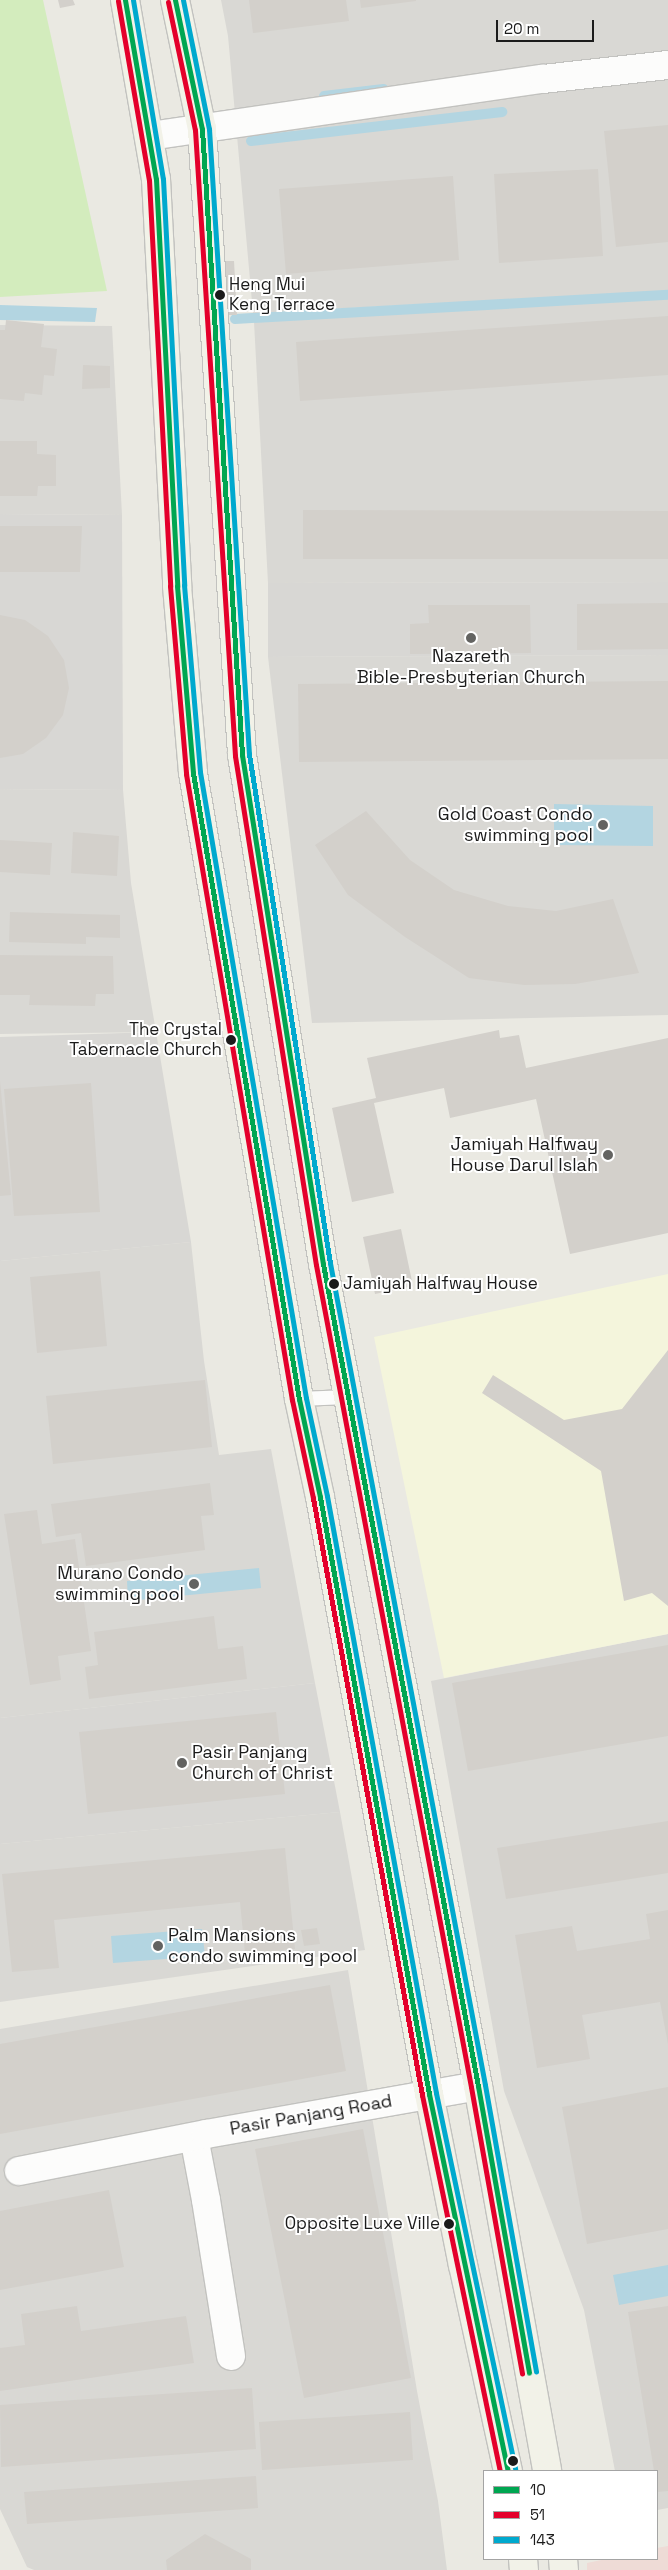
<!DOCTYPE html>
<html>
<head>
<meta charset="utf-8">
<style>
	body { margin:0 }
	#map { position:relative; width:668px; height:2570px; overflow:hidden; background:#eae9e2; font-family:"Space Grotesk",sans-serif }
	div>[style] { position:absolute }
	[style*='--x'] { left:calc(var(--x)*1px); top:calc(var(--y)*1px); width:calc(var(--w)*1px); rotate:calc(var(--a)*1deg) }
	.residential>* { inset:0; background:#d9d8d4 }
	.commercial>* { inset:0; background:#eedbd6 }
	.education>* { inset:0; background:#f4f5dc }
	.religious>* { inset:0; background:#d8d7d4 }
	.grass>* { inset:0; background:#d3ecbd }
	.water>* { inset:0; background:#b3d5e1 }
	.stream>* { height:10px; margin:-5px; padding:0 5px; transform-origin:5px; border-radius:5px; background:#b3d5e1 }
	.building>* { inset:0; background:#d3d0cb }
	.roads { filter:drop-shadow(1px 0 #c2c2bf) drop-shadow(-1px 0 #c2c2bf) drop-shadow(0 1px #c2c2bf) drop-shadow(0 -1px #c2c2bf) }
	.service>* { height:14px; margin:-7px; padding:0 7px; transform-origin:7px; border-radius:7px; background:#fcfcfb }
	.minor>* { height:28px; margin:-14px; padding:0 14px; transform-origin:14px; border-radius:14px; background:#fcfcfb }
	.secondary>* { height:28px; margin:-14px; padding:0 14px; transform-origin:14px; border-radius:14px; background:#f2f2e8 }
	.bus-1>* { height:5px; margin:-2.5px; padding:0 2.5px; transform-origin:2.5px; border-radius:2.5px; background:#00a651 }
	.bus-2>* { height:5px; margin:-2.5px; padding:0 2.5px; transform-origin:2.5px; border-radius:2.5px; background:#e4002b }
	.bus-3>* { height:5px; margin:-2.5px; padding:0 2.5px; transform-origin:2.5px; border-radius:2.5px; background:#00a9ce }
	.dots>* { width:14px; height:14px; translate:-50% -50%; box-sizing:border-box; border:2px solid #fff; border-radius:50% }
	span { translate:-50% -50%; white-space:nowrap; text-align:center; line-height:1.15; -webkit-text-stroke:4px #fff; paint-order:stroke }
	.bus-label { font-size:17px; color:#1b1b1b }
	.left { translate:0 -50%; text-align:left }
	.right { translate:-100% -50%; text-align:right }
	.poi-label { font-size:18px; color:#1b1b1b }
	.street-label { font-size:18px; color:#1b1b1b }
	.legend { position:absolute; left:483px; top:2470px; width:175px; height:90px; box-sizing:border-box; background:#fff; border:1px solid #a4a4a4; margin:0; padding:6px 9px; list-style:none; font-size:15px; color:#1b1b1b }
	.legend li { display:flex; align-items:center; gap:10px; height:25px }
	.legend b { width:25px; border:1px solid #a4a4a4 }
	.scale { position:absolute; left:496px; top:20px; width:98px; height:22px; box-sizing:border-box; border:2px solid #1b1b1b; border-top:0; padding-left:6px; font-size:15px; line-height:18px; white-space:nowrap; color:#1b1b1b; -webkit-text-stroke:4px #fff; paint-order:stroke }
</style>
</head>
<body>
<div id="map">
	<div class="residential">
		<div style="clip-path:polygon(221px 0,668px 0,668px 291px,253px 313px,228px 36px)"></div>
		<div style="clip-path:polygon(668px 299px,668px 582px,268px 583px,254px 322px)"></div>
		<div style="clip-path:polygon(0 325px,112px 326px,122px 515px,0 514px)"></div>
		<div style="clip-path:polygon(668px 655px,668px 1015px,312px 1023px,268px 657px)"></div>
		<div style="clip-path:polygon(0 789px,123px 790px,131px 883px,156px 1032px,0 1034px)"></div>
		<div style="clip-path:polygon(191px 1242px,204px 1361px,219px 1455px,271px 1449px,315px 1683px,0 1718px,0 1261px)"></div>
		<div style="clip-path:polygon(668px 1634px,668px 2508px,657px 2510px,657px 2471px,615px 2471px,584px 2310px,504px 2091px,431px 1681px)"></div>
		<div style="clip-path:polygon(340px 1812px,365px 1950px,0 2002px,0 1844px)"></div>
		<div style="clip-path:polygon(348px 1970px,417px 2391px,438px 2501px,447px 2570px,34px 2570px,27px 2567px,0 2509px,0 2029px)"></div>
	</div>
	<div class="commercial">
		<div style="clip-path:polygon(668px 2546px,668px 2570px,587px 2570px,587px 2563px,606px 2559px,657px 2559px,657px 2548px)"></div>
	</div>
	<div class="education">
		<div style="clip-path:polygon(668px 1274px,668px 1634px,444px 1678px,374px 1337px)"></div>
	</div>
	<div class="religious">
		<div style="clip-path:polygon(0 514px,122px 515px,123px 790px,0 789px)"></div>
		<div style="clip-path:polygon(668px 582px,668px 655px,268px 657px,268px 583px)"></div>
		<div style="clip-path:polygon(156px 1032px,191px 1242px,0 1261px,0 1037px)"></div>
		<div style="clip-path:polygon(315px 1683px,340px 1812px,0 1844px,0 1718px)"></div>
	</div>
	<div class="grass">
		<div style="clip-path:polygon(0 0,43px 0,107px 291px,0 297px)"></div>
	</div>
	<div class="water">
		<div style="clip-path:polygon(0 305px,97px 308px,95px 322px,0 320px)"></div>
		<div style="clip-path:polygon(554px 804px,653px 806px,653px 846px,554px 845px)"></div>
		<div style="clip-path:polygon(259px 1568px,261px 1588px,128px 1601px,127px 1581px)"></div>
		<div style="clip-path:polygon(202px 1929px,205px 1956px,113px 1963px,111px 1936px)"></div>
		<div style="clip-path:polygon(668px 2265px,668px 2296px,619px 2305px,613px 2275px)"></div>
	</div>
	<div class="stream">
		<div style="--x:324;--y:96;--w:60;--a:-6.7"></div>
		<div style="--x:251;--y:141;--w:253;--a:-6.6"></div>
		<div style="--x:235;--y:319;--w:434;--a:-3.2"></div>
	</div>
	<div class="building">
		<div style="clip-path:polygon(58px 0,73px 0,75px 5px,60px 8px)"></div>
		<div style="clip-path:polygon(249px 0,346px 0,349px 21px,253px 33px)"></div>
		<div style="clip-path:polygon(360px 0,416px 0,416px 1px,361px 8px)"></div>
		<div style="clip-path:polygon(668px 125px,668px 242px,616px 247px,604px 131px)"></div>
		<div style="clip-path:polygon(598px 169px,603px 256px,499px 263px,494px 174px)"></div>
		<div style="clip-path:polygon(453px 176px,459px 260px,286px 274px,279px 189px)"></div>
		<div style="clip-path:polygon(219px 261px,234px 261px,237px 315px,222px 315px)"></div>
		<div style="clip-path:polygon(668px 316px,668px 375px,300px 401px,296px 342px)"></div>
		<div style="clip-path:polygon(6px 320px,44px 324px,41px 347px,57px 349px,54px 376px,44px 375px,42px 395px,25px 393px,24px 401px,0 399px,0 330px,5px 330px)"></div>
		<div style="clip-path:polygon(83px 365px,110px 366px,110px 388px,82px 389px)"></div>
		<div style="clip-path:polygon(0 441px,37px 441px,37px 454px,56px 455px,56px 486px,38px 486px,37px 496px,0 496px)"></div>
		<div style="clip-path:polygon(303px 510px,668px 511px,668px 559px,303px 559px)"></div>
		<div style="clip-path:polygon(0 526px,82px 526px,80px 572px,0 572px)"></div>
		<div style="clip-path:polygon(668px 603px,668px 649px,577px 650px,577px 604px)"></div>
		<div style="clip-path:polygon(428px 605px,530px 605px,531px 653px,410px 654px,410px 624px,429px 623px)"></div>
		<div style="clip-path:polygon(0 615px,25px 620px,48px 636px,64px 660px,69px 688px,63px 715px,46px 738px,23px 754px,0 758px)"></div>
		<div style="clip-path:polygon(668px 681px,668px 759px,299px 762px,298px 684px)"></div>
		<div style="clip-path:polygon(366px 811px,410px 860px,454px 890px,508px 906px,556px 911px,613px 899px,639px 973px,575px 984px,524px 985px,469px 978px,405px 937px,348px 895px,315px 845px)"></div>
		<div style="clip-path:polygon(73px 832px,119px 836px,117px 876px,71px 873px)"></div>
		<div style="clip-path:polygon(0 840px,52px 843px,50px 875px,0 872px)"></div>
		<div style="clip-path:polygon(10px 912px,120px 915px,120px 938px,86px 937px,86px 944px,9px 942px)"></div>
		<div style="clip-path:polygon(0 955px,113px 956px,114px 994px,96px 994px,95px 1006px,29px 1005px,30px 995px,0 995px)"></div>
		<div style="clip-path:polygon(499px 1030px,500px 1038px,519px 1035px,526px 1068px,668px 1038px,668px 1233px,570px 1254px,536px 1099px,450px 1118px,444px 1088px,374px 1103px,394px 1193px,352px 1202px,332px 1108px,376px 1098px,367px 1058px)"></div>
		<div style="clip-path:polygon(0 1081px,11px 1195px,0 1196px)"></div>
		<div style="clip-path:polygon(91px 1083px,100px 1212px,14px 1216px,4px 1089px)"></div>
		<div style="clip-path:polygon(401px 1229px,413px 1286px,375px 1294px,363px 1237px)"></div>
		<div style="clip-path:polygon(100px 1271px,107px 1346px,37px 1353px,30px 1277px)"></div>
		<div style="clip-path:polygon(668px 1350px,668px 1606px,652px 1593px,624px 1601px,601px 1471px,482px 1393px,493px 1375px,564px 1420px,622px 1409px)"></div>
		<div style="clip-path:polygon(205px 1380px,212px 1447px,53px 1464px,46px 1396px)"></div>
		<div style="clip-path:polygon(210px 1483px,214px 1515px,201px 1516px,205px 1550px,86px 1566px,81px 1533px,56px 1537px,51px 1504px)"></div>
		<div style="clip-path:polygon(37px 1510px,42px 1544px,75px 1539px,91px 1651px,58px 1656px,61px 1680px,30px 1685px,4px 1514px)"></div>
		<div style="clip-path:polygon(214px 1616px,218px 1649px,243px 1646px,247px 1679px,89px 1699px,85px 1667px,98px 1665px,94px 1632px)"></div>
		<div style="clip-path:polygon(668px 1645px,668px 1736px,468px 1771px,452px 1683px)"></div>
		<div style="clip-path:polygon(276px 1712px,285px 1794px,88px 1814px,79px 1732px)"></div>
		<div style="clip-path:polygon(668px 1821px,668px 1873px,506px 1899px,497px 1848px)"></div>
		<div style="clip-path:polygon(285px 1848px,295px 1949px,245px 1953px,240px 1902px,54px 1920px,59px 1968px,12px 1972px,2px 1874px)"></div>
		<div style="clip-path:polygon(668px 1910px,668px 2044px,660px 2002px,582px 2015px,590px 2059px,537px 2068px,515px 1935px,572px 1926px,577px 1951px,650px 1939px,646px 1914px)"></div>
		<div style="clip-path:polygon(317px 1928px,320px 1944px,304px 1946px,301px 1930px)"></div>
		<div style="clip-path:polygon(330px 1985px,346px 2071px,0 2134px,0 2044px)"></div>
		<div style="clip-path:polygon(668px 2087px,668px 2229px,587px 2244px,562px 2107px)"></div>
		<div style="clip-path:polygon(363px 2129px,411px 2378px,304px 2398px,255px 2149px)"></div>
		<div style="clip-path:polygon(109px 2190px,124px 2267px,0 2290px,0 2211px)"></div>
		<div style="clip-path:polygon(77px 2306px,81px 2331px,186px 2316px,194px 2363px,0 2391px,0 2348px,25px 2345px,21px 2314px)"></div>
		<div style="clip-path:polygon(668px 2306px,668px 2491px,657px 2492px,657px 2471px,654px 2471px,628px 2312px)"></div>
		<div style="clip-path:polygon(252px 2388px,256px 2449px,1px 2467px,0 2405px)"></div>
		<div style="clip-path:polygon(410px 2412px,413px 2460px,262px 2470px,259px 2422px)"></div>
		<div style="clip-path:polygon(256px 2476px,258px 2508px,27px 2524px,24px 2492px)"></div>
		<div style="clip-path:polygon(205px 2534px,251px 2559px,251px 2570px,167px 2570px,166px 2560px)"></div>
	</div>
	<div class="roads">
		<div class="service">
			<div style="--x:299;--y:1399;--w:49;--a:-2.3"></div>
		</div>
		<div class="minor">
			<div style="--x:150;--y:136;--w:397;--a:-8.3"></div>
			<div style="--x:543;--y:79;--w:126;--a:-6.4"></div>
			<div style="--x:194;--y:2137;--w:64;--a:79.2"></div>
			<div style="--x:206;--y:2200;--w:158;--a:80.9"></div>
			<div style="--x:19;--y:2171;--w:191;--a:-11.2"></div>
			<div style="--x:206;--y:2134;--w:276;--a:-10"></div>
		</div>
		<div class="secondary">
			<div style="--x:125;--y:0;--w:182;--a:80.2"></div>
			<div style="--x:156;--y:179;--w:408;--a:87"></div>
			<div style="--x:177;--y:586;--w:188;--a:85.1"></div>
			<div style="--x:193;--y:773;--w:635;--a:80.39"></div>
			<div style="--x:299;--y:1399;--w:100;--a:77.9"></div>
			<div style="--x:320;--y:1497;--w:607;--a:79.65"></div>
			<div style="--x:429;--y:2094;--w:174;--a:78.8"></div>
			<div style="--x:463;--y:2265;--w:211;--a:77.7"></div>
			<div style="--x:175;--y:0;--w:132;--a:78.2"></div>
			<div style="--x:202;--y:129;--w:627;--a:86.34"></div>
			<div style="--x:242;--y:755;--w:515;--a:80.96"></div>
			<div style="--x:323;--y:1264;--w:836;--a:79.32"></div>
			<div style="--x:478;--y:2086;--w:391;--a:79.8"></div>
			<div style="--x:523;--y:2559;--w:11;--a:85"></div>
			<div style="--x:563;--y:2559;--w:11;--a:85"></div>
		</div>
	</div>
	<div class="bus-1">
		<div style="--x:125;--y:0;--w:182;--a:80.2"></div>
		<div style="--x:156;--y:179;--w:408;--a:87"></div>
		<div style="--x:177;--y:586;--w:188;--a:85.1"></div>
		<div style="--x:193;--y:773;--w:635;--a:80.39"></div>
		<div style="--x:299;--y:1399;--w:100;--a:77.9"></div>
		<div style="--x:320;--y:1497;--w:607;--a:79.65"></div>
		<div style="--x:429;--y:2094;--w:385;--a:78.2"></div>
		<div style="--x:175;--y:0;--w:132;--a:78.2"></div>
		<div style="--x:202;--y:129;--w:627;--a:86.34"></div>
		<div style="--x:242;--y:755;--w:515;--a:80.96"></div>
		<div style="--x:323;--y:1264;--w:836;--a:79.32"></div>
		<div style="--x:478;--y:2086;--w:291;--a:79.9"></div>
	</div>
	<div class="bus-2">
		<div style="--x:118;--y:1;--w:182;--a:80.2"></div>
		<div style="--x:149;--y:180;--w:407;--a:87"></div>
		<div style="--x:170;--y:586;--w:189;--a:85.1"></div>
		<div style="--x:186;--y:774;--w:635;--a:80.39"></div>
		<div style="--x:292;--y:1400;--w:100;--a:77.9"></div>
		<div style="--x:313;--y:1498;--w:607;--a:79.65"></div>
		<div style="--x:422;--y:2095;--w:384;--a:78.3"></div>
		<div style="--x:168;--y:2;--w:131;--a:78.1"></div>
		<div style="--x:195;--y:130;--w:627;--a:86.34"></div>
		<div style="--x:235;--y:756;--w:515;--a:80.96"></div>
		<div style="--x:316;--y:1265;--w:836;--a:79.32"></div>
		<div style="--x:471;--y:2087;--w:291;--a:79.9"></div>
	</div>
	<div class="bus-3">
		<div style="--x:133;--y:0;--w:181;--a:80.5"></div>
		<div style="--x:163;--y:179;--w:407;--a:87"></div>
		<div style="--x:184;--y:585;--w:188;--a:85.1"></div>
		<div style="--x:200;--y:772;--w:635;--a:80.39"></div>
		<div style="--x:306;--y:1398;--w:100;--a:77.9"></div>
		<div style="--x:327;--y:1496;--w:607;--a:79.65"></div>
		<div style="--x:436;--y:2093;--w:384;--a:78.1"></div>
		<div style="--x:183;--y:0;--w:132;--a:78.6"></div>
		<div style="--x:209;--y:129;--w:626;--a:86.34"></div>
		<div style="--x:249;--y:754;--w:515;--a:80.96"></div>
		<div style="--x:330;--y:1263;--w:836;--a:79.32"></div>
		<div style="--x:485;--y:2085;--w:291;--a:79.9"></div>
	</div>
	<div class="dots">
		<div style="left:220px;top:295px;background:#1b1b1b"></div>
		<div style="left:471px;top:638px;background:#636361"></div>
		<div style="left:603px;top:825px;background:#636361"></div>
		<div style="left:231px;top:1040px;background:#1b1b1b"></div>
		<div style="left:608px;top:1155px;background:#636361"></div>
		<div style="left:334px;top:1284px;background:#1b1b1b"></div>
		<div style="left:194px;top:1584px;background:#636361"></div>
		<div style="left:182px;top:1763px;background:#636361"></div>
		<div style="left:158px;top:1946px;background:#636361"></div>
		<div style="left:449px;top:2224px;background:#1b1b1b"></div>
		<div style="left:513px;top:2461px;background:#1b1b1b"></div>
	</div>
	<div class="bus-label">
		<span class="left" style="left:229px;top:295px">Heng Mui<br>Keng Terrace</span>
		<span class="right" style="left:222px;top:1040px">The Crystal<br>Tabernacle Church</span>
		<span class="left" style="left:343px;top:1284px">Jamiyah Halfway House</span>
		<span class="right" style="left:440px;top:2224px">Opposite Luxe Ville</span>
	</div>
	<div class="poi-label">
		<span style="left:471px;top:667px">Nazareth<br>Bible-Presbyterian Church</span>
		<span class="right" style="left:593px;top:825px">Gold Coast Condo<br>swimming pool</span>
		<span class="right" style="left:598px;top:1155px">Jamiyah Halfway<br>House Darul Islah</span>
		<span class="right" style="left:184px;top:1584px">Murano Condo<br>swimming pool</span>
		<span class="left" style="left:192px;top:1763px">Pasir Panjang<br>Church of Christ</span>
		<span class="left" style="left:168px;top:1946px">Palm Mansions<br>condo swimming pool</span>
	</div>
	<div class="street-label">
		<span style="left:311px;top:2115px;rotate:-10deg">Pasir Panjang Road</span>
	</div>
	<ul class="legend">
	<li><b style="height:6px;background:#00a651"></b>10</li>
	<li><b style="height:6px;background:#e4002b"></b>51</li>
	<li><b style="height:6px;background:#00a9ce"></b>143</li>
	</ul>
	<div class="scale">20 m</div>
</div>
</body>
</html>
